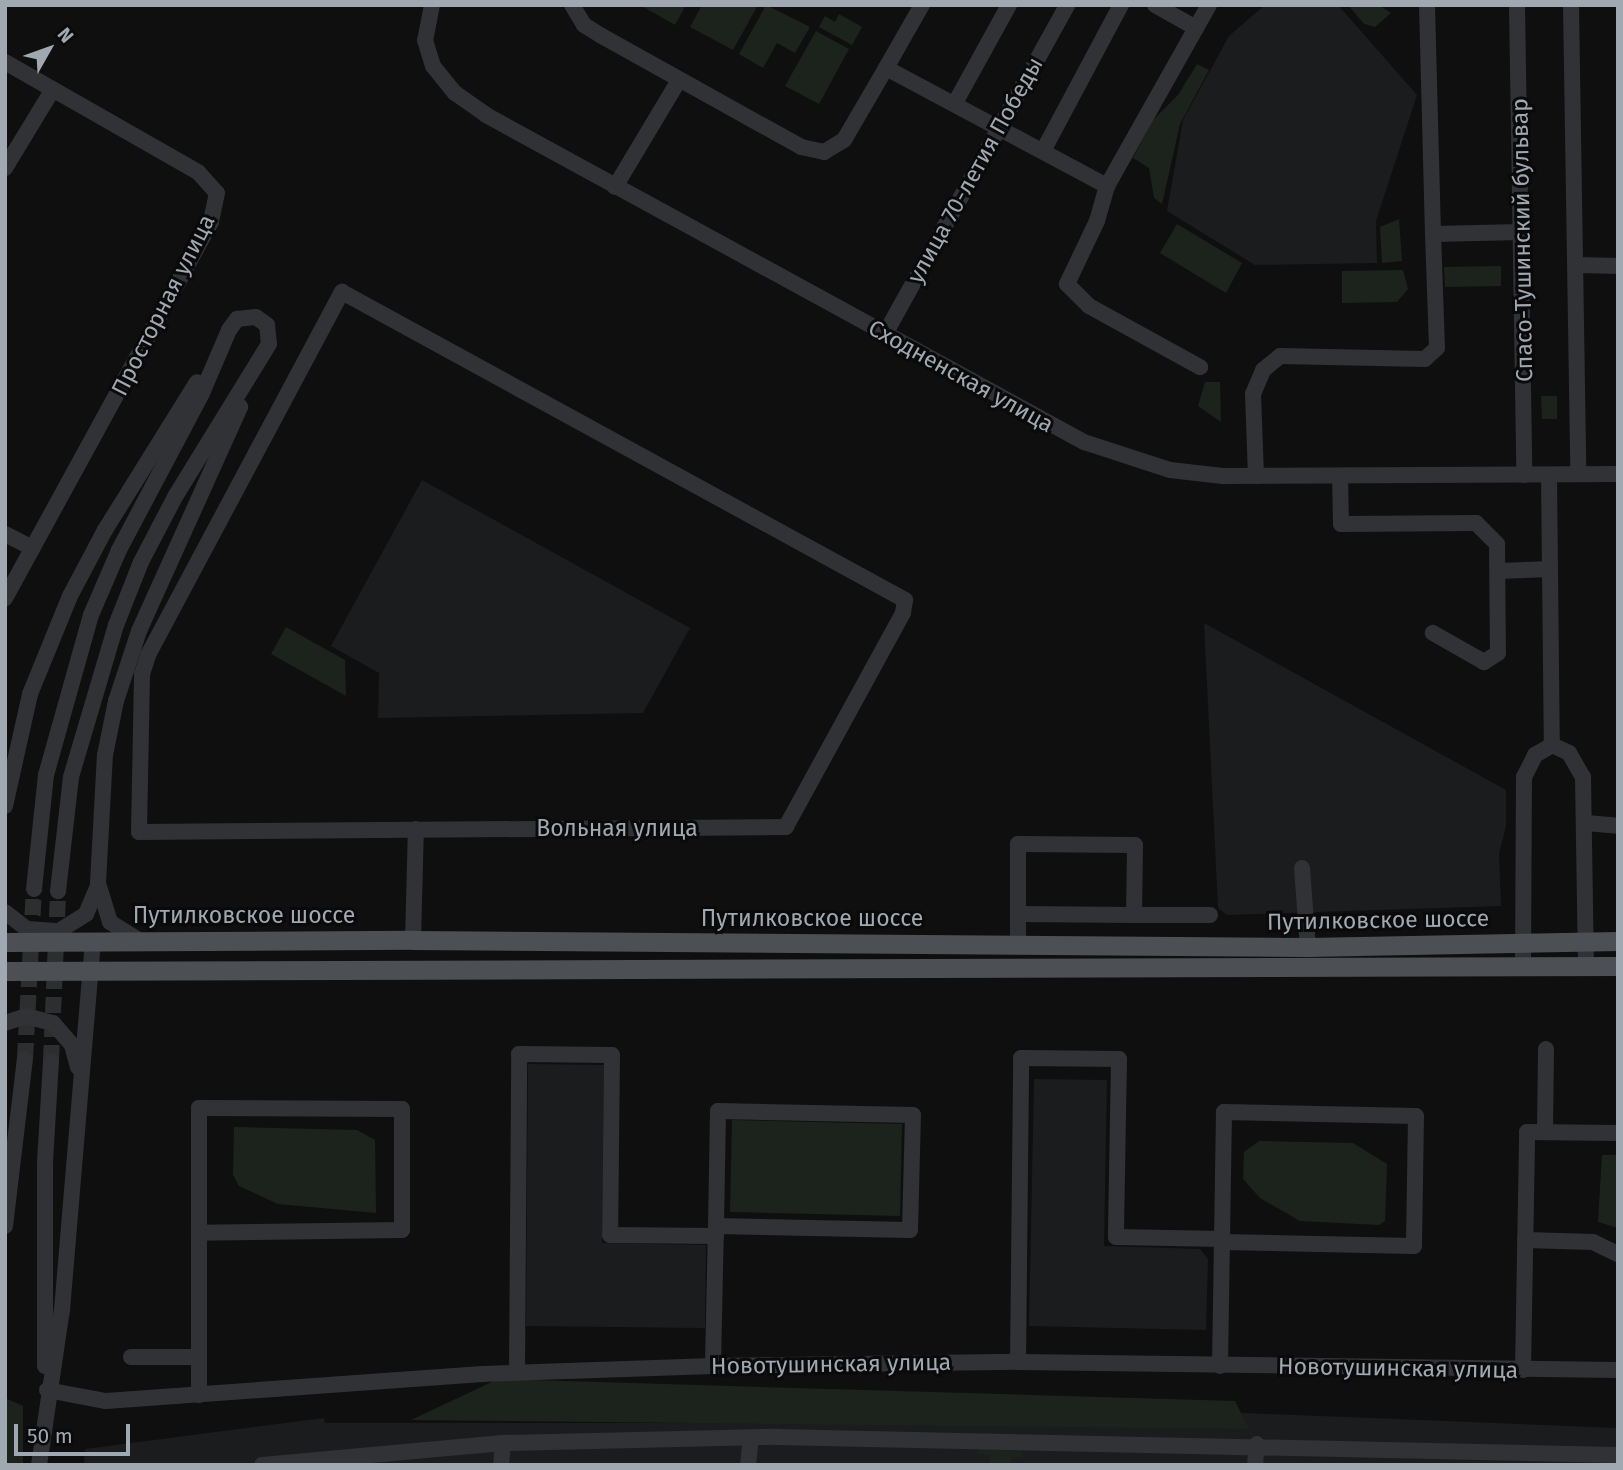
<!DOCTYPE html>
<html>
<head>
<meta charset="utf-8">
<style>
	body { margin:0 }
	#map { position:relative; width:1623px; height:1470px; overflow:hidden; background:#0f0f10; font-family:"Fira Sans",sans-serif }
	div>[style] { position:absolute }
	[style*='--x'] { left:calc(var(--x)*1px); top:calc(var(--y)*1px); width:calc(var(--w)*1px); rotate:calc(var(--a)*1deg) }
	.built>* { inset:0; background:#1b1c1d }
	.green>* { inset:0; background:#1c231c }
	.minor-tunnel>* { height:16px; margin-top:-8px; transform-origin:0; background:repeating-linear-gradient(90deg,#2c2e30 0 16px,transparent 0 24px) }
	.minor>* { height:16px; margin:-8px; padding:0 8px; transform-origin:8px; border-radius:8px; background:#303235 }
	.major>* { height:19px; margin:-9.5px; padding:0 9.5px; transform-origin:9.5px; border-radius:9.5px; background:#4c4f54 }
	span { translate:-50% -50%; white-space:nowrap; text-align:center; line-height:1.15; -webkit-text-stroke:6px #0a0a0b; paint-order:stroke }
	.street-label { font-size:23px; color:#a0a8b1 }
	.frame { position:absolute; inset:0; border:7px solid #a0a8b1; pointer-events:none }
	.north { position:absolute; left:14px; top:14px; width:70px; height:70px; -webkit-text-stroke:5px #0a0a0b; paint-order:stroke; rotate:50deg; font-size:19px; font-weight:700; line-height:28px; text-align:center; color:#a0a8b1 }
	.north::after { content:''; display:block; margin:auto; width:24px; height:32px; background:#a0a8b1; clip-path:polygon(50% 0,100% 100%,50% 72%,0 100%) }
	.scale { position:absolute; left:14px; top:1424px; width:116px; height:32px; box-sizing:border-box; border:4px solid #a0a8b1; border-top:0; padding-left:9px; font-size:21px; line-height:24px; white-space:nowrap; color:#a0a8b1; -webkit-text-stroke:5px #0a0a0b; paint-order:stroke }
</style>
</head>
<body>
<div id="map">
	<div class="built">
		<div style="clip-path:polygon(1265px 5px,1338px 5px,1417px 95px,1376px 221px,1377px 263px,1255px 265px,1167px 211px,1183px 120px,1229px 36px)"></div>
		<div style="clip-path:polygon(422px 480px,690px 628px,643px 713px,378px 718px,379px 673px,331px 646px)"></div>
		<div style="clip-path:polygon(1204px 623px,1506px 790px,1506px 826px,1499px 854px,1501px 906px,1227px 915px,1218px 908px)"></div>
		<div style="clip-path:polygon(528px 1064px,604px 1065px,602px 1243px,706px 1245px,705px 1328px,526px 1326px)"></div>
		<div style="clip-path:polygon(1034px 1079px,1107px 1080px,1104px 1246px,1200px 1249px,1208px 1259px,1206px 1330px,1029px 1326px)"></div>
		<div style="clip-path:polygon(1192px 1411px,1618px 1428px,1618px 1465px,84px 1465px,85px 1449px,324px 1418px,325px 1423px,747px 1423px)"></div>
	</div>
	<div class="green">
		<div style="clip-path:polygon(640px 5px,686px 5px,675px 25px)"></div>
		<div style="clip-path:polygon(702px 5px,758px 5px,733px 50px,690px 27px)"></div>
		<div style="clip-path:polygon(766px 5px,810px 27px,795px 53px,777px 43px,763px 68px,739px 54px)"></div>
		<div style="clip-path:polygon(1348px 5px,1379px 5px,1391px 13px,1375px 27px,1364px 24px)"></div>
		<div style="clip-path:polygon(839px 14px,862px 27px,852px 45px,819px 27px,825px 16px,835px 22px)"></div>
		<div style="clip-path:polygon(816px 31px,849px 49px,819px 104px,785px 86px)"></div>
		<div style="clip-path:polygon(1197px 64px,1209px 70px,1180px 124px,1162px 204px,1154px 198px,1149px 168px,1133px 158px,1153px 120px,1178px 95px)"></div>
		<div style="clip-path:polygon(1399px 219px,1402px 261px,1382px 263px,1380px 227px)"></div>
		<div style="clip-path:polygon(1177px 224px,1242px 263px,1226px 293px,1160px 253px)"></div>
		<div style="clip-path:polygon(1501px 266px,1501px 286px,1445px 287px,1444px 267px)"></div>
		<div style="clip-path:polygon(1403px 270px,1408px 289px,1397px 302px,1342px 303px,1342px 271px)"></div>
		<div style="clip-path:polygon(1205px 382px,1220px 382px,1221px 422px,1198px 406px)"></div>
		<div style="clip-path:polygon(1541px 396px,1557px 396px,1557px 419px,1542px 419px)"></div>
		<div style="clip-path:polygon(286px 627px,345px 660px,346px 696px,271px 654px)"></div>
		<div style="clip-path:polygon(732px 1120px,902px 1124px,900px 1216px,730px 1212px)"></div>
		<div style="clip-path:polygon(234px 1127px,357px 1130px,375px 1140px,376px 1213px,278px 1204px,239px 1186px,233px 1175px)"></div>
		<div style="clip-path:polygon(1259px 1141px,1353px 1143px,1387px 1164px,1385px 1221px,1379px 1225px,1300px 1221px,1260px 1198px,1243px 1179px,1244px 1152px)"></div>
		<div style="clip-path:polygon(1602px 1155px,1618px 1155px,1618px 1228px,1598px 1222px)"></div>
		<div style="clip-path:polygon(498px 1379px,1235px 1401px,1249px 1429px,411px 1420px)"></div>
		<div style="clip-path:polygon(5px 1398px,23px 1406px,23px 1465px,5px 1465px)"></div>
		<div style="clip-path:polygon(980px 1448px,1022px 1452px,1025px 1458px,1012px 1457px,1011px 1465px,989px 1465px,990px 1455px,975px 1454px)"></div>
	</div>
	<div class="minor-tunnel">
		<div style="--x:25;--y:1059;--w:170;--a:-87"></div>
		<div style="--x:51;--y:1061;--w:170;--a:-87.6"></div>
	</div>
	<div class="minor">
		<div style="--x:432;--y:5;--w:36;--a:101"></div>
		<div style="--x:425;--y:40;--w:27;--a:73"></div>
		<div style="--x:433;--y:66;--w:35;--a:51"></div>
		<div style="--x:455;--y:93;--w:38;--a:35"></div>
		<div style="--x:486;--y:115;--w:682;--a:28.67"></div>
		<div style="--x:1084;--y:442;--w:90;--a:18"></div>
		<div style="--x:1170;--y:470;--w:53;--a:6.5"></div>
		<div style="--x:1223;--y:476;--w:395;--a:-0.3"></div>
		<div style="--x:572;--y:5;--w:23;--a:59"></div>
		<div style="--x:584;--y:25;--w:19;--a:32"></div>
		<div style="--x:600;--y:35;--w:230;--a:29.1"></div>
		<div style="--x:801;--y:147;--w:24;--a:12"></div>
		<div style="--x:824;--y:152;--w:23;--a:-31"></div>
		<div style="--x:844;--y:140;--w:83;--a:-59.7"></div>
		<div style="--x:886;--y:68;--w:251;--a:28.1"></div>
		<div style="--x:1107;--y:186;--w:208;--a:-60.6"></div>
		<div style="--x:1155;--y:5;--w:47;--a:29.3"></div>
		<div style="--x:1427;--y:5;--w:229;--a:88.5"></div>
		<div style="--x:1433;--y:234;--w:89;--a:-1.3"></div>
		<div style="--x:1517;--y:5;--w:470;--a:89.1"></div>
		<div style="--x:1571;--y:5;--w:469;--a:89.1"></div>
		<div style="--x:5;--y:62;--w:222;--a:29.7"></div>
		<div style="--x:198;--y:172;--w:28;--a:48"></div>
		<div style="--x:217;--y:193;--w:30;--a:102"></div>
		<div style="--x:211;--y:222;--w:429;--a:118.7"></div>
		<div style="--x:886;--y:68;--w:73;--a:-60.3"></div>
		<div style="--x:955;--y:103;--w:112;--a:-61.1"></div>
		<div style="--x:1043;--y:151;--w:166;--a:-61.9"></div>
		<div style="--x:5;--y:168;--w:92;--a:-58.7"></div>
		<div style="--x:1107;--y:186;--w:36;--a:106"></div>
		<div style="--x:1097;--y:221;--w:70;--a:115.5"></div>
		<div style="--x:1067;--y:284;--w:31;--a:45"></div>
		<div style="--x:1089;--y:306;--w:127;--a:28.8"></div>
		<div style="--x:615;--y:187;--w:125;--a:-59.1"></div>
		<div style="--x:1578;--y:265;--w:40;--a:1.4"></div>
		<div style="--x:342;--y:292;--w:642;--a:28.68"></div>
		<div style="--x:905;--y:600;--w:13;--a:99"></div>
		<div style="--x:903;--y:613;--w:244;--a:118.7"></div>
		<div style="--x:786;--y:827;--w:647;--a:179.56"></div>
		<div style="--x:139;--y:832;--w:158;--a:-88.9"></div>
		<div style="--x:142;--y:674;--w:20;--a:-72"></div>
		<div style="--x:148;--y:655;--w:412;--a:-61.9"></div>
		<div style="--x:885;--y:334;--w:376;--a:-61"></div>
		<div style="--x:1549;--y:475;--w:270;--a:89.4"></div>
		<div style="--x:1256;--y:476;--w:82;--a:-92.1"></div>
		<div style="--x:1253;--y:394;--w:26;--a:-67"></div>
		<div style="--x:1263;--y:370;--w:22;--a:-39"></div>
		<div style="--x:1280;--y:356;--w:145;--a:1.2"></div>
		<div style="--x:1425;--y:359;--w:16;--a:-43"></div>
		<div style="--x:1437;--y:348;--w:114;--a:-92"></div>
		<div style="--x:1340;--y:476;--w:48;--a:88.8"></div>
		<div style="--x:1341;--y:524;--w:135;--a:-0.4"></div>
		<div style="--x:1476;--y:523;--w:30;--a:45"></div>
		<div style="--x:1497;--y:544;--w:109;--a:89.5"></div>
		<div style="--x:1498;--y:653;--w:17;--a:147"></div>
		<div style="--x:1484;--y:662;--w:59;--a:-150.4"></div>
		<div style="--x:5;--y:534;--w:31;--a:27"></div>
		<div style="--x:1498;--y:571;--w:52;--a:-2.2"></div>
		<div style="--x:5;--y:806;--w:115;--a:-77.4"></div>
		<div style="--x:30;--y:694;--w:106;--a:-67.8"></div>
		<div style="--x:70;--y:596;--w:75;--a:-62.1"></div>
		<div style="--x:105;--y:530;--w:174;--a:-58.1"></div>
		<div style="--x:1586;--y:823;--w:32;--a:5"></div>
		<div style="--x:1302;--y:868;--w:79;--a:85.7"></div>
		<div style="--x:34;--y:889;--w:115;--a:-84"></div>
		<div style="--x:46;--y:775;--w:166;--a:-74.3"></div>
		<div style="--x:91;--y:615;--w:71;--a:-66.7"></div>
		<div style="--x:119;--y:550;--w:178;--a:-62.1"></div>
		<div style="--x:202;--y:393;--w:69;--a:-66.8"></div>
		<div style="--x:229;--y:330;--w:14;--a:-54"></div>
		<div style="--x:237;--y:319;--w:19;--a:-6"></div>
		<div style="--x:256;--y:317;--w:14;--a:36"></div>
		<div style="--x:267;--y:325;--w:19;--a:84"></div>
		<div style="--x:269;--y:344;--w:177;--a:121.6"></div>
		<div style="--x:176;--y:495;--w:76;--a:117.6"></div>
		<div style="--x:141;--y:562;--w:68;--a:111.6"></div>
		<div style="--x:116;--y:625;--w:159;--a:106.5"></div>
		<div style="--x:71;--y:777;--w:115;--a:96.5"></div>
		<div style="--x:5;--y:912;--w:28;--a:38"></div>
		<div style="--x:27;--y:929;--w:32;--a:4"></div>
		<div style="--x:59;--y:931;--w:32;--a:-32"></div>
		<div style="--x:86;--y:914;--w:30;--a:-67"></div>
		<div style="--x:1018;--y:914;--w:116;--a:0.5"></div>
		<div style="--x:137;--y:939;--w:32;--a:-148"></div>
		<div style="--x:110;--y:922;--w:41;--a:-107.1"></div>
		<div style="--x:98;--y:883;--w:128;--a:-86.9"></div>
		<div style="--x:105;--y:755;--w:55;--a:-78.5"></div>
		<div style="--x:116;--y:701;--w:74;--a:-71.8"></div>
		<div style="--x:139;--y:631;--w:246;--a:-65.7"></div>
		<div style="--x:413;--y:940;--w:111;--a:-88.5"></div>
		<div style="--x:1018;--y:944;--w:100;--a:-90"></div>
		<div style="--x:1018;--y:844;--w:117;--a:0.5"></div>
		<div style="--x:1135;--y:845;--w:70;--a:90.8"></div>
		<div style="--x:1134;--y:915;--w:76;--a:0"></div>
		<div style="--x:1523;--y:965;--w:188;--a:-89.7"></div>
		<div style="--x:1524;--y:777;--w:25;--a:-63"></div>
		<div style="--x:1535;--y:755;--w:20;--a:-30"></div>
		<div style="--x:1552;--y:745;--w:19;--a:25"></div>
		<div style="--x:1569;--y:753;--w:28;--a:60"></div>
		<div style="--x:1583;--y:777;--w:189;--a:89.1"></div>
		<div style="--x:5;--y:1023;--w:22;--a:-18"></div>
		<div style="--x:26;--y:1016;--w:28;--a:15"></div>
		<div style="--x:53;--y:1023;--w:29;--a:49"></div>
		<div style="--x:72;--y:1045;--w:23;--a:75"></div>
		<div style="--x:1545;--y:1132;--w:83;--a:-89.3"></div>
		<div style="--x:5;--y:1226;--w:168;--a:-83.2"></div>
		<div style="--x:1525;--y:1240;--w:68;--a:1.7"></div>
		<div style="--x:1593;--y:1242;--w:28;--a:26"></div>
		<div style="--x:131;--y:1357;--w:68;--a:0"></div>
		<div style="--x:1018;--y:1362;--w:304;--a:-89.4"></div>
		<div style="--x:1021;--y:1058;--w:98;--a:0.6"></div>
		<div style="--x:1119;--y:1059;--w:178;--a:91"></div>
		<div style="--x:1116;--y:1237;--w:106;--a:1.1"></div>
		<div style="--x:45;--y:1366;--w:204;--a:-90"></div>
		<div style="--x:45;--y:1162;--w:101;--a:-86.6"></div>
		<div style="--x:713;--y:1366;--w:140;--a:-88.8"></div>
		<div style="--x:716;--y:1226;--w:115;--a:-89"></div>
		<div style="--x:718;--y:1111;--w:195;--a:1.2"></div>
		<div style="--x:913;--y:1115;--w:115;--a:91.5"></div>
		<div style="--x:910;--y:1230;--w:194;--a:-178.8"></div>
		<div style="--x:1220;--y:1366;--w:254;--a:-89.1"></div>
		<div style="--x:1224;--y:1112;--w:192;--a:1.2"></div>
		<div style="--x:1416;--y:1116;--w:130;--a:90.9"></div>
		<div style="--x:1414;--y:1246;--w:192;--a:-178.8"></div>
		<div style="--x:1523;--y:1370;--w:238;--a:-89"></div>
		<div style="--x:1527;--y:1132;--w:91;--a:0.6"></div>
		<div style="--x:517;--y:1373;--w:319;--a:-89.6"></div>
		<div style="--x:519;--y:1054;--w:93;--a:0.6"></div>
		<div style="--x:612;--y:1055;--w:180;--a:90.6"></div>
		<div style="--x:610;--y:1235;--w:106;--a:0.5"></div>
		<div style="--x:47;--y:1390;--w:60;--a:10.6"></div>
		<div style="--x:106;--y:1401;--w:377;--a:-4.1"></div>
		<div style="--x:482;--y:1374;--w:231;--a:-2"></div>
		<div style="--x:713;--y:1366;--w:305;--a:-0.8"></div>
		<div style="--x:1018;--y:1362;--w:600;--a:0.76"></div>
		<div style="--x:199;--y:1395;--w:287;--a:-90"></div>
		<div style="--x:199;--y:1108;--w:203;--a:0.3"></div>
		<div style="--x:402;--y:1109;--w:121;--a:90"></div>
		<div style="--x:402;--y:1230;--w:203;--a:179.2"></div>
		<div style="--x:39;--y:1465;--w:157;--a:-81.6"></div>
		<div style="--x:62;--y:1310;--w:370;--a:-85.2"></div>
		<div style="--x:262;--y:1465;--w:242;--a:-5.2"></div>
		<div style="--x:503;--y:1443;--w:274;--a:-1.3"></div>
		<div style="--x:777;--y:1437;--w:841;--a:1.23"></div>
		<div style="--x:501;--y:1465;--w:22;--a:-85"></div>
		<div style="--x:748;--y:1465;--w:27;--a:-84"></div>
		<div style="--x:1255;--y:1465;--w:21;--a:-85"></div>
	</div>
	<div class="major">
		<div style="--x:5;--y:942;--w:408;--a:-0.3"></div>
		<div style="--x:413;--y:940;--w:895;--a:0.45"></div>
		<div style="--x:1308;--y:947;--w:310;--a:-1.1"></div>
		<div style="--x:5;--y:971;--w:1613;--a:-0.18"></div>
	</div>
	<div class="street-label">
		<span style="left:975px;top:170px;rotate:-61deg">улица 70-летия Победы</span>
		<span style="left:1522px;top:240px;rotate:-91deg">Спасо-Тушинский бульвар</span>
		<span style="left:163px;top:305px;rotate:-63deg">Просторная улица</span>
		<span style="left:961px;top:376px;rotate:29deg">Сходненская улица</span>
		<span style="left:617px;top:828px">Вольная улица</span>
		<span style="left:244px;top:915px">Путилковское шоссе</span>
		<span style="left:812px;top:918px">Путилковское шоссе</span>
		<span style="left:1378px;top:920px;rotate:-1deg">Путилковское шоссе</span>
		<span style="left:831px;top:1364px;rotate:-1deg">Новотушинская улица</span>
		<span style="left:1398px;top:1368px;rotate:1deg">Новотушинская улица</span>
	</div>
	<div class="frame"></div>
	<div class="north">N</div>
	<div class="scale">50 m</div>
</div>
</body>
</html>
